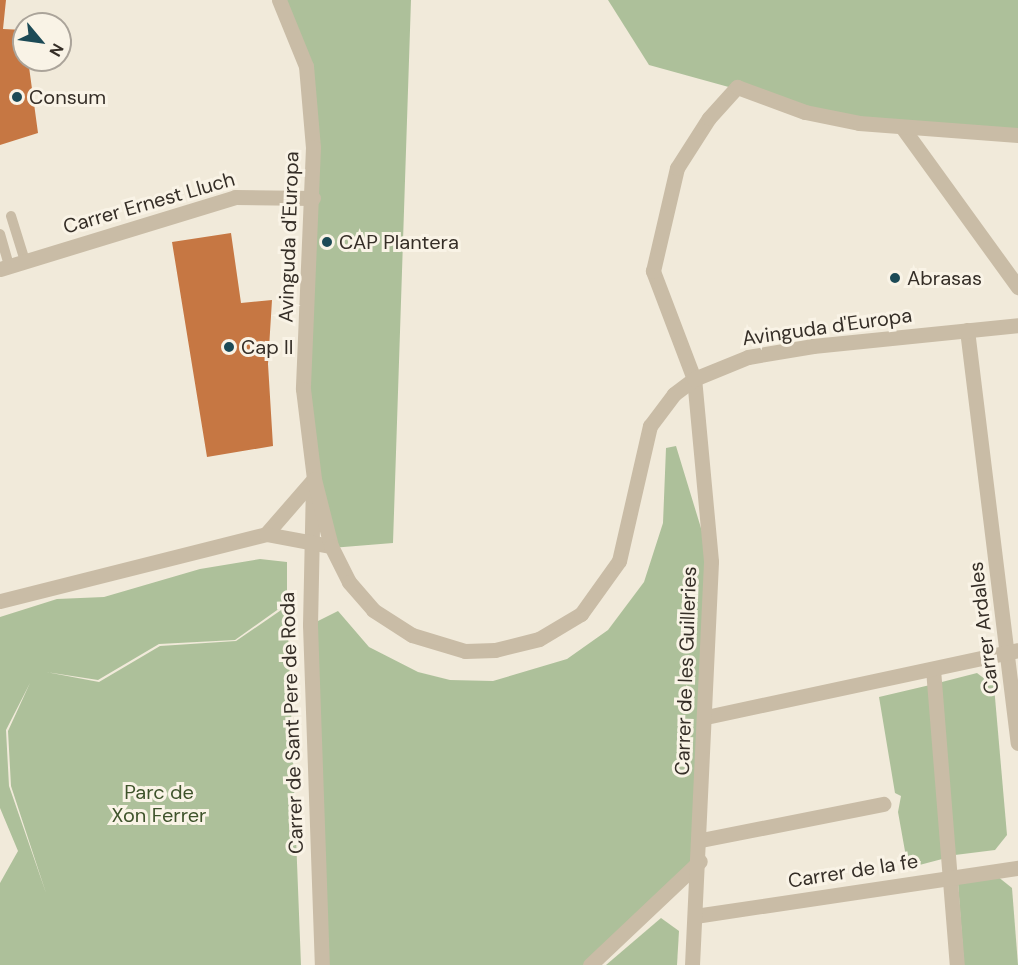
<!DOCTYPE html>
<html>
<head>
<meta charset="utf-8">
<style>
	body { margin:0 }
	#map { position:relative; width:1018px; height:965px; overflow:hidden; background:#f1eada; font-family:"DM Sans",sans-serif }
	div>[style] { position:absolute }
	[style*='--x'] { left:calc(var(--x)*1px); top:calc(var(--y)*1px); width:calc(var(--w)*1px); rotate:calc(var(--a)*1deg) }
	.green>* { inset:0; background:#adc09a }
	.building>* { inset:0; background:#c67743 }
	.service>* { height:10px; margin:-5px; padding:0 5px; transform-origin:5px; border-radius:5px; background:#c9bca6 }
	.pedestrian>* { height:15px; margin:-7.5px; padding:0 7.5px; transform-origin:7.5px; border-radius:7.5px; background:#c9bca6 }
	.minor>* { height:15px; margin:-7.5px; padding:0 7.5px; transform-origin:7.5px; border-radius:7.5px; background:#c9bca6 }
	.tertiary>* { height:15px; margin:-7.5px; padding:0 7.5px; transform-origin:7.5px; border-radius:7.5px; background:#c9bca6 }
	.dots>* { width:16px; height:16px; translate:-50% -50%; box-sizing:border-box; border:3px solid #f9f3e6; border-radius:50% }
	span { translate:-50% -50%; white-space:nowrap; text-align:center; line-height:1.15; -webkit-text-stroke:6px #f9f3e6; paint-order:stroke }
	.poi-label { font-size:20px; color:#352e27 }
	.left { translate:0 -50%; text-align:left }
	.street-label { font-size:20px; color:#352e27 }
	.park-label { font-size:20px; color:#3e532b }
	.north { position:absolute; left:12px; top:12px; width:60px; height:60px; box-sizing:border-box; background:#f9f3e6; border:2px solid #aba49a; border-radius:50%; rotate:119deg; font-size:16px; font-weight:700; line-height:24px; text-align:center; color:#352e27 }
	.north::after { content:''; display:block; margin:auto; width:21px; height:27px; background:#1c4a56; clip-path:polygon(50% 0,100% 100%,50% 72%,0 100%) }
</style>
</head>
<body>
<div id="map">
	<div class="green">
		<div style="clip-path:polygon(279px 0,411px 0,393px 543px,331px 548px,307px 477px,306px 66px)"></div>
		<div style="clip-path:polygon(608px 0,1018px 0,1018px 135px,859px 123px,649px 65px)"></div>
		<div style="clip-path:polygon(676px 446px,711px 561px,699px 860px,586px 965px,322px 965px,310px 625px,338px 611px,369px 647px,418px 672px,450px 680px,493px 681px,567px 659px,608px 630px,644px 582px,663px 523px,666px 448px)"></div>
		<div style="clip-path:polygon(evenodd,260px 559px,287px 562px,287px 603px,235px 640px,159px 644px,98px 680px,46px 672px,99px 682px,160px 646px,236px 641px,287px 606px,301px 965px,0 965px,0 883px,18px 851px,0 808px,0 617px,57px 599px,104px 597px,200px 569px,260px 559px,30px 683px,8px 731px,11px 786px,46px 893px,9px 786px,6px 730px,30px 683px)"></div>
		<div style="clip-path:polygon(977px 673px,994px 686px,1007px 835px,995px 850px,955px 855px,938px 683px)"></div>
		<div style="clip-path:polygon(930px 685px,946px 858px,908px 868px,898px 812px,901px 796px,895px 793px,879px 697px)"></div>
		<div style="clip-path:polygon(997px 876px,1012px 888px,1018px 965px,964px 965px,958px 883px)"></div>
		<div style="clip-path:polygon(661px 918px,679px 931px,677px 965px,606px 965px)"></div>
	</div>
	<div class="building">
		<div style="clip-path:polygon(0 0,6px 0,3px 29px,24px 30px,38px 133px,0 145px)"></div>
		<div style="clip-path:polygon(231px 233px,241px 303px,272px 300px,268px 364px,273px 446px,207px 457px,172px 242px)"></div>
	</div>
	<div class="service">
		<div style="--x:11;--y:216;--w:47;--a:72.7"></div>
		<div style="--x:0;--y:234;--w:33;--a:74"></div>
	</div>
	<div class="pedestrian">
		<div style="--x:902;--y:127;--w:198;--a:54.1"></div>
		<div style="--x:933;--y:669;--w:297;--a:85.4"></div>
	</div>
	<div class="minor">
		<div style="--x:0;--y:269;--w:246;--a:-17"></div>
		<div style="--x:235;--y:197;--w:78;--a:0.7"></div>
		<div style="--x:967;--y:330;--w:416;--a:83"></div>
		<div style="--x:313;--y:482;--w:143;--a:91.2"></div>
		<div style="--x:310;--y:625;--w:340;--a:88"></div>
		<div style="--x:266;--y:534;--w:72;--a:-49"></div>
		<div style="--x:0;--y:601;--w:274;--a:-14.1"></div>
		<div style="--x:266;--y:534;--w:66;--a:10.5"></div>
		<div style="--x:706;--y:717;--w:319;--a:-12.1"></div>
		<div style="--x:701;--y:840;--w:186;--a:-11.2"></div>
		<div style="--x:695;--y:916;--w:327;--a:-8.5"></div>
		<div style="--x:590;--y:965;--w:151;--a:-43.4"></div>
		<div style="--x:692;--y:965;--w:404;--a:-87.3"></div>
		<div style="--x:711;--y:561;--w:183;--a:-95.3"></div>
		<div style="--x:694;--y:379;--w:116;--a:-110.8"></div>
		<div style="--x:653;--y:271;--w:106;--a:-76.9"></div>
		<div style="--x:677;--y:168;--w:59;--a:-57.4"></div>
		<div style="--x:709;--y:118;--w:42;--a:-47.9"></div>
		<div style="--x:737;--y:87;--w:72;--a:20.2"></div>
		<div style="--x:805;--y:112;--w:55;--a:11.5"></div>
		<div style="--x:859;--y:123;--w:159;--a:4.3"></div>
	</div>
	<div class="tertiary">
		<div style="--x:279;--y:0;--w:71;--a:67.8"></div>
		<div style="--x:306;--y:66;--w:81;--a:85.1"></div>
		<div style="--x:313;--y:147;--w:242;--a:92.4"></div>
		<div style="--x:303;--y:389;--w:91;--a:83"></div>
		<div style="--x:314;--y:479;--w:69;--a:75.8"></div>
		<div style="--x:331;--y:546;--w:40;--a:63.4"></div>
		<div style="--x:349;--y:582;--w:37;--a:49"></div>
		<div style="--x:373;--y:610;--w:46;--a:32.7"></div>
		<div style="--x:412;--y:635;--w:55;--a:16.8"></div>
		<div style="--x:465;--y:651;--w:30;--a:-2"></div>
		<div style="--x:495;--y:650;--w:45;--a:-14"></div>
		<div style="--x:539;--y:639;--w:49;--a:-30.8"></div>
		<div style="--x:581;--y:614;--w:65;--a:-54.4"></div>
		<div style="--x:619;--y:561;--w:139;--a:-77.1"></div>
		<div style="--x:650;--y:426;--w:40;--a:-53"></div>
		<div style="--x:674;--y:394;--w:25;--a:-37"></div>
		<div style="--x:694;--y:379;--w:58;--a:-22.2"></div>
		<div style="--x:748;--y:357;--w:66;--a:-9.6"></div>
		<div style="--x:813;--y:346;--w:206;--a:-5.8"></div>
	</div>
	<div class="dots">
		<div style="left:17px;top:97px;background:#1c4a56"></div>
		<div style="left:327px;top:242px;background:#1c4a56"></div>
		<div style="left:895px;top:278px;background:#1c4a56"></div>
		<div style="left:229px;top:347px;background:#1c4a56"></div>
	</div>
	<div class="poi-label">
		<span class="left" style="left:29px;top:97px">Consum</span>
		<span class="left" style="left:339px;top:242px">CAP Plantera</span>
		<span class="left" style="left:907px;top:278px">Abrasas</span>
		<span class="left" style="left:241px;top:347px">Cap II</span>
	</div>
	<div class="street-label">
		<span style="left:149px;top:203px;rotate:-16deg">Carrer Ernest Lluch</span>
		<span style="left:289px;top:237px;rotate:-88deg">Avinguda d'Europa</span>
		<span style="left:827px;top:327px;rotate:-8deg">Avinguda d'Europa</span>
		<span style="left:984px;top:628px;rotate:-97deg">Carrer Ardales</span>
		<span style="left:686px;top:671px;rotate:-88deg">Carrer de les Guilleries</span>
		<span style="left:292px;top:723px;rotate:-92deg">Carrer de Sant Pere de Roda</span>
		<span style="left:853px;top:871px;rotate:-9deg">Carrer de la fe</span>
	</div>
	<div class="park-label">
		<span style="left:159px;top:804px">Parc de<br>Xon Ferrer</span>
	</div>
	<div class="north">N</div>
</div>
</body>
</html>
